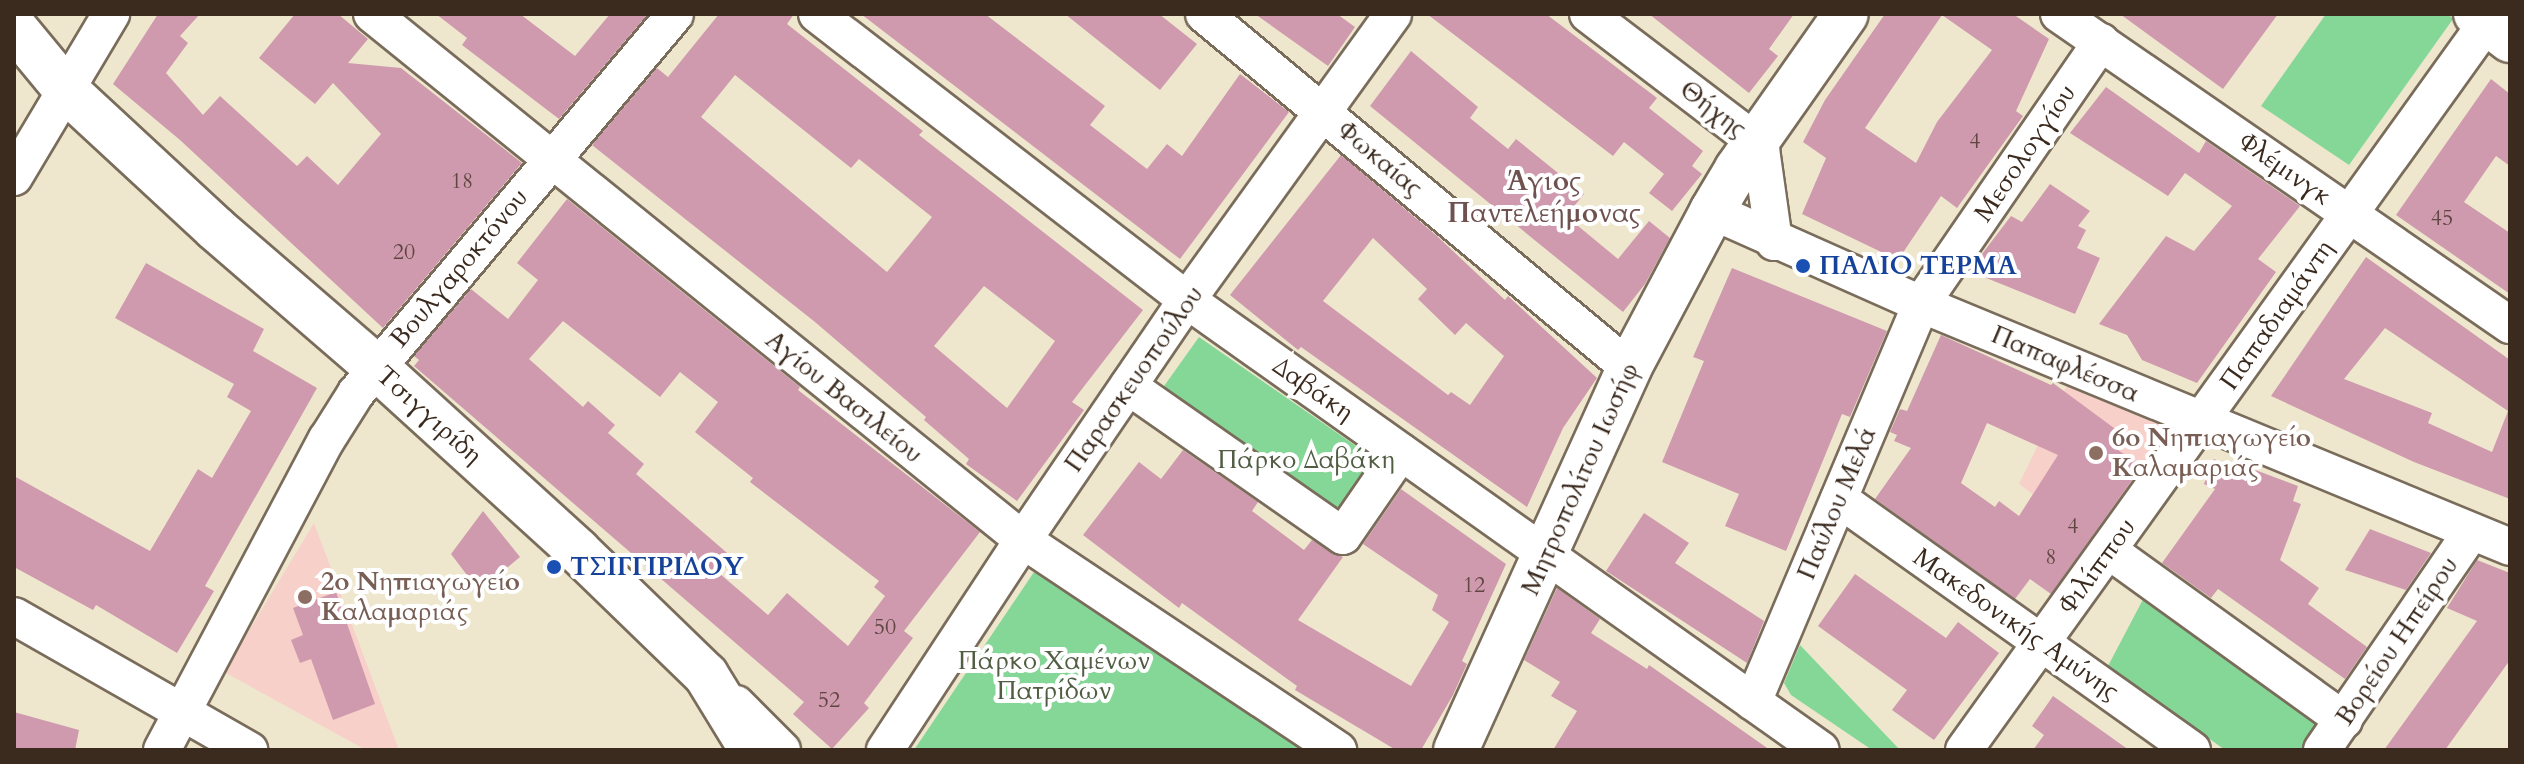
<!DOCTYPE html>
<html>
<head>
<meta charset="utf-8">
<style>
	body { margin:0 }
	#map { position:relative; width:2524px; height:764px; overflow:hidden; background:#eee7cd; font-family:Cardo,serif }
	div>[style] { position:absolute }
	[style*='--x'] { left:calc(var(--x)*1px); top:calc(var(--y)*1px); width:calc(var(--w)*1px); rotate:calc(var(--a)*1deg) }
	.built>* { inset:0; background:#f7d0ca }
	.green>* { inset:0; background:#85d798 }
	.building>* { inset:0; background:#cf9aae }
	.roads { filter:drop-shadow(2px 0 #7a6c5b) drop-shadow(-2px 0 #7a6c5b) drop-shadow(0 2px #7a6c5b) drop-shadow(0 -2px #7a6c5b) }
	.minor>* { height:36px; margin:-18px; padding:0 18px; transform-origin:18px; border-radius:18px; background:#fff }
	.major>* { height:44px; margin:-22px; padding:0 22px; transform-origin:22px; border-radius:22px; background:#fff }
	.dots>* { width:22px; height:22px; translate:-50% -50%; box-sizing:border-box; border:4px solid #fff; border-radius:50% }
	span { translate:-50% -50%; white-space:nowrap; text-align:center; line-height:1.15; -webkit-text-stroke:8px #fff; paint-order:stroke }
	.number-label { font-size:22px; color:#604642 }
	.number-label span { -webkit-text-stroke-width:0 }
	.street-label { font-size:26px; color:#3b2a1e }
	.transit-label { font-size:26px; color:#164399; font-weight:700 }
	.left { translate:0 -50%; text-align:left }
	.education-label { font-size:26px; color:#785e54; font-weight:700 }
	.park-label { font-size:26px; color:#515e43 }
	.neighbourhood-label { font-size:28px; color:#6f5150; font-weight:700 }
	.frame { position:absolute; inset:0; border:16px solid #3b2a1e; pointer-events:none }
</style>
</head>
<body>
<div id="map">
	<div class="built">
		<div style="clip-path:polygon(2071px 377px,2180px 423px,2097px 541px,2019px 484px)"></div>
		<div style="clip-path:polygon(314px 523px,399px 750px,366px 750px,224px 672px)"></div>
	</div>
	<div class="green">
		<div style="clip-path:polygon(2326px 14px,2448px 14px,2453px 19px,2349px 165px,2261px 106px)"></div>
		<div style="clip-path:polygon(1199px 337px,1389px 469px,1343px 536px,1152px 403px)"></div>
		<div style="clip-path:polygon(1034px 572px,1306px 750px,914px 750px)"></div>
		<div style="clip-path:polygon(2149px 588px,2330px 718px,2307px 750px,2225px 750px,2108px 666px)"></div>
		<div style="clip-path:polygon(1800px 645px,1900px 750px,1872px 750px,1791px 695px,1784px 683px)"></div>
	</div>
	<div class="building">
		<div style="clip-path:polygon(158px 14px,200px 14px,180px 36px,188px 43px,166px 73px,203px 115px,220px 96px,297px 166px,307px 156px,338px 185px,381px 134px,333px 83px,315px 104px,259px 58px,295px 14px,338px 14px,368px 39px,348px 63px,401px 68px,522px 163px,383px 328px,180px 140px,113px 84px)"></div>
		<div style="clip-path:polygon(436px 14px,520px 14px,575px 56px,610px 14px,648px 14px,559px 119px,462px 45px,467px 38px)"></div>
		<div style="clip-path:polygon(evenodd,719px 14px,794px 14px,787px 24px,923px 131px,919px 135px,1143px 310px,1072px 402px,1084px 410px,1017px 501px,966px 464px,969px 459px,924px 420px,926px 417px,815px 322px,592px 145px,657px 68px,668px 77px,719px 14px,735px 75px,851px 168px,859px 159px,932px 217px,887px 272px,701px 117px,735px 75px,719px 14px,984px 286px,1055px 341px,1007px 408px,934px 346px,984px 286px)"></div>
		<div style="clip-path:polygon(861px 14px,985px 14px,1105px 106px,1090px 125px,1147px 169px,1167px 144px,1182px 156px,1240px 74px,1289px 112px,1180px 259px)"></div>
		<div style="clip-path:polygon(1065px 14px,1159px 14px,1197px 44px,1160px 90px)"></div>
		<div style="clip-path:polygon(1255px 14px,1337px 14px,1355px 27px,1328px 66px)"></div>
		<div style="clip-path:polygon(1427px 14px,1546px 14px,1657px 98px,1649px 108px,1703px 151px,1692px 166px,1702px 174px,1672px 211px,1649px 193px,1664px 174px,1624px 142px,1613px 156px)"></div>
		<div style="clip-path:polygon(1649px 14px,1794px 14px,1769px 49px,1778px 56px,1749px 93px)"></div>
		<div style="clip-path:polygon(evenodd,1885px 14px,2013px 14px,2049px 39px,2016px 111px,2023px 116px,1957px 208px,1941px 196px,1898px 260px,1802px 214px,1826px 158px,1803px 142px,1825px 100px,1885px 14px,1942px 15px,1992px 50px,1937px 122px,1916px 163px,1865px 128px,1942px 15px)"></div>
		<div style="clip-path:polygon(2120px 14px,2278px 14px,2223px 89px)"></div>
		<div style="clip-path:polygon(1411px 51px,1478px 107px,1470px 118px,1508px 149px,1516px 139px,1584px 194px,1566px 216px,1618px 259px,1649px 221px,1670px 238px,1645px 284px,1623px 312px,1370px 106px)"></div>
		<div style="clip-path:polygon(2491px 79px,2510px 94px,2510px 166px,2496px 156px,2464px 202px,2510px 233px,2510px 294px,2396px 215px)"></div>
		<div style="clip-path:polygon(2106px 87px,2199px 153px,2206px 141px,2300px 206px,2258px 259px,2276px 272px,2197px 383px,2142px 360px,2127px 335px,2099px 324px,2166px 236px,2194px 251px,2232px 206px,2185px 173px,2168px 196px,2070px 133px)"></div>
		<div style="clip-path:polygon(evenodd,1341px 155px,1437px 236px,1505px 300px,1508px 296px,1597px 378px,1563px 428px,1527px 507px,1301px 347px,1298px 350px,1230px 295px,1341px 155px,1373px 238px,1427px 289px,1418px 299px,1455px 335px,1466px 323px,1504px 356px,1470px 405px,1451px 392px,1448px 395px,1323px 301px,1373px 238px)"></div>
		<div style="clip-path:polygon(2050px 184px,2090px 211px,2078px 226px,2086px 230px,2077px 248px,2100px 258px,2075px 314px,1969px 271px,2011px 216px,2022px 222px)"></div>
		<div style="clip-path:polygon(evenodd,567px 199px,800px 387px,798px 390px,980px 532px,904px 631px,913px 638px,864px 703px,869px 708px,832px 749px,793px 714px,804px 702px,414px 366px,419px 360px,414px 356px,471px 289px,508px 319px,538px 280px,517px 263px,567px 199px,563px 321px,660px 397px,680px 372px,718px 402px,695px 432px,753px 478px,750px 482px,879px 581px,874px 587px,885px 596px,848px 646px,787px 593px,768px 615px,720px 574px,734px 559px,636px 474px,644px 464px,608px 433px,615px 425px,588px 401px,583px 407px,529px 359px,563px 321px)"></div>
		<div style="clip-path:polygon(evenodd,2366px 257px,2510px 360px,2510px 499px,2414px 462px,2271px 396px,2366px 257px,2385px 328px,2508px 411px,2492px 452px,2428px 423px,2432px 413px,2344px 379px,2385px 328px)"></div>
		<div style="clip-path:polygon(146px 263px,264px 329px,253px 351px,317px 388px,205px 586px,214px 591px,177px 653px,96px 605px,93px 610px,14px 567px,14px 476px,150px 551px,198px 469px,212px 478px,251px 411px,227px 397px,234px 384px,115px 318px)"></div>
		<div style="clip-path:polygon(1732px 268px,1887px 331px,1850px 417px,1842px 414px,1786px 551px,1725px 526px,1739px 494px,1662px 462px,1704px 361px,1693px 357px)"></div>
		<div style="clip-path:polygon(evenodd,1941px 335px,2051px 385px,2053px 383px,2118px 431px,2109px 444px,2142px 466px,2051px 594px,2030px 579px,2015px 599px,1875px 499px,1911px 448px,1894px 441px,1897px 435px,1890px 432px,1900px 409px,1907px 411px,1941px 335px,1987px 423px,2058px 455px,2019px 516px,1999px 501px,1995px 507px,1961px 483px,1987px 423px)"></div>
		<div style="clip-path:polygon(1183px 450px,1258px 502px,1252px 511px,1304px 550px,1312px 540px,1343px 557px,1298px 620px,1411px 686px,1449px 622px,1432px 610px,1438px 595px,1363px 544px,1401px 489px,1506px 564px,1462px 661px,1467px 664px,1453px 695px,1421px 750px,1396px 750px,1295px 690px,1297px 686px,1182px 603px,1179px 608px,1083px 535px,1139px 462px,1161px 479px)"></div>
		<div style="clip-path:polygon(2214px 459px,2232px 466px,2234px 462px,2298px 486px,2293px 501px,2301px 504px,2280px 560px,2319px 588px,2308px 604px,2367px 647px,2345px 679px,2218px 589px,2211px 598px,2162px 563px,2215px 489px,2204px 484px)"></div>
		<div style="clip-path:polygon(483px 511px,520px 557px,479px 591px,451px 554px)"></div>
		<div style="clip-path:polygon(1644px 513px,1689px 543px,1675px 563px,1764px 621px,1747px 663px,1606px 571px)"></div>
		<div style="clip-path:polygon(2370px 529px,2431px 553px,2406px 590px,2345px 570px)"></div>
		<div style="clip-path:polygon(2477px 560px,2510px 573px,2510px 660px,2445px 750px,2384px 750px,2477px 621px,2447px 608px)"></div>
		<div style="clip-path:polygon(1855px 574px,1946px 638px,1958px 622px,1999px 653px,1934px 740px,1892px 710px,1907px 690px,1818px 626px)"></div>
		<div style="clip-path:polygon(1557px 588px,1600px 619px,1591px 633px,1647px 669px,1649px 665px,1770px 750px,1553px 750px,1577px 711px,1551px 696px,1560px 682px,1524px 660px)"></div>
		<div style="clip-path:polygon(336px 592px,375px 704px,333px 720px,311px 659px,300px 663px,291px 640px,303px 635px,293px 608px)"></div>
		<div style="clip-path:polygon(2053px 696px,2129px 750px,2033px 750px,2044px 735px,2032px 726px)"></div>
		<div style="clip-path:polygon(14px 712px,79px 730px,75px 750px,14px 750px)"></div>
	</div>
	<div class="roads">
		<div class="minor">
			<div style="--x:372;--y:14;--w:837;--a:38.94"></div>
			<div style="--x:1023;--y:540;--w:379;--a:33.7"></div>
			<div style="--x:817;--y:14;--w:468;--a:37.7"></div>
			<div style="--x:1187;--y:300;--w:777;--a:35.37"></div>
			<div style="--x:1204;--y:14;--w:553;--a:39.79"></div>
			<div style="--x:1588;--y:14;--w:211;--a:37.3"></div>
			<div style="--x:1756;--y:142;--w:9;--a:54"></div>
			<div style="--x:1761;--y:149;--w:94;--a:82"></div>
			<div style="--x:2059;--y:14;--w:548;--a:34.59"></div>
			<div style="--x:14;--y:177;--w:190;--a:-59.2"></div>
			<div style="--x:1712;--y:211;--w:229;--a:24"></div>
			<div style="--x:1921;--y:304;--w:637;--a:22.42"></div>
			<div style="--x:1128;--y:386;--w:262;--a:34.9"></div>
			<div style="--x:1343;--y:536;--w:102;--a:-55.4"></div>
			<div style="--x:1839;--y:499;--w:433;--a:35.4"></div>
			<div style="--x:2108;--y:550;--w:291;--a:35.8"></div>
			<div style="--x:14;--y:616;--w:271;--a:29.7"></div>
			<div style="--x:1753;--y:702;--w:432;--a:-67.1"></div>
			<div style="--x:1921;--y:304;--w:318;--a:-55.5"></div>
			<div style="--x:736;--y:704;--w:65;--a:45"></div>
			<div style="--x:162;--y:750;--w:352;--a:-62.1"></div>
			<div style="--x:327;--y:439;--w:54;--a:-57.8"></div>
			<div style="--x:356;--y:393;--w:495;--a:-49.9"></div>
			<div style="--x:885;--y:750;--w:251;--a:-56.7"></div>
			<div style="--x:1023;--y:540;--w:291;--a:-55.7"></div>
			<div style="--x:1187;--y:300;--w:352;--a:-54.2"></div>
			<div style="--x:1964;--y:750;--w:906;--a:-54.29"></div>
			<div style="--x:2322;--y:750;--w:264;--a:-55.6"></div>
		</div>
		<div class="major">
			<div style="--x:2476;--y:14;--w:43;--a:37.4"></div>
			<div style="--x:14;--y:27;--w:83;--a:50.4"></div>
			<div style="--x:67;--y:91;--w:203;--a:42.8"></div>
			<div style="--x:216;--y:229;--w:211;--a:40.8"></div>
			<div style="--x:376;--y:367;--w:273;--a:42.3"></div>
			<div style="--x:578;--y:551;--w:178;--a:44.1"></div>
			<div style="--x:706;--y:675;--w:88;--a:58.5"></div>
			<div style="--x:1456;--y:750;--w:419;--a:-65.6"></div>
			<div style="--x:1629;--y:368;--w:178;--a:-62.1"></div>
			<div style="--x:1712;--y:211;--w:49;--a:-59.2"></div>
			<div style="--x:1737;--y:169;--w:189;--a:-54.9"></div>
		</div>
	</div>
	<div class="dots">
		<div style="left:1803px;top:266px;background:#1a4fb4"></div>
		<div style="left:2096px;top:453px;background:#8d6e63"></div>
		<div style="left:554px;top:567px;background:#1a4fb4"></div>
		<div style="left:305px;top:597px;background:#8d6e63"></div>
	</div>
	<div class="number-label">
		<span style="left:1975px;top:142px">4</span>
		<span style="left:462px;top:182px">18</span>
		<span style="left:2442px;top:219px">45</span>
		<span style="left:404px;top:253px">20</span>
		<span style="left:2073px;top:527px">4</span>
		<span style="left:2051px;top:558px">8</span>
		<span style="left:1474px;top:586px">12</span>
		<span style="left:885px;top:628px">50</span>
		<span style="left:829px;top:701px">52</span>
	</div>
	<div class="street-label">
		<span style="left:1713px;top:109px;rotate:37deg">Θήχης</span>
		<span style="left:2025px;top:153px;rotate:-56deg">Μεσολογγίου</span>
		<span style="left:1380px;top:159px;rotate:40deg">Φωκαίας</span>
		<span style="left:2285px;top:169px;rotate:35deg">Φλέμινγκ</span>
		<span style="left:459px;top:268px;rotate:-50deg">Βουλγαροκτόνου</span>
		<span style="left:2277px;top:315px;rotate:-55deg">Παπαδιαμάντη</span>
		<span style="left:2065px;top:364px;rotate:23deg">Παπαφλέσσα</span>
		<span style="left:1134px;top:379px;rotate:-55deg">Παρασκευοπούλου</span>
		<span style="left:1313px;top:389px;rotate:35deg">Δαβάκη</span>
		<span style="left:844px;top:397px;rotate:39deg">Αγίου Βασιλείου</span>
		<span style="left:429px;top:415px;rotate:42deg">Τσιγγιρίδη</span>
		<span style="left:1580px;top:479px;rotate:-66deg">Μητροπολίτου Ιωσήφ</span>
		<span style="left:1837px;top:503px;rotate:-67deg">Παύλου Μελά</span>
		<span style="left:2097px;top:566px;rotate:-54deg">Φιλίππου</span>
		<span style="left:2016px;top:624px;rotate:35deg">Μακεδονικής Αμύνης</span>
		<span style="left:2397px;top:641px;rotate:-56deg">Βορείου Ηπείρου</span>
	</div>
	<div class="transit-label">
		<span class="left" style="left:1819px;top:266px">ΠΑΛΙΟ ΤΕΡΜΑ</span>
		<span class="left" style="left:570px;top:567px">ΤΣΙΓΓΙΡΙΔΟΥ</span>
	</div>
	<div class="education-label">
		<span class="left" style="left:2112px;top:453px">6ο Νηπιαγωγείο<br>Καλαμαριάς</span>
		<span class="left" style="left:321px;top:597px">2ο Νηπιαγωγείο<br>Καλαμαριάς</span>
	</div>
	<div class="park-label">
		<span style="left:1306px;top:460px">Πάρκο Δαβάκη</span>
		<span style="left:1054px;top:676px">Πάρκο Χαμένων<br>Πατρίδων</span>
	</div>
	<div class="neighbourhood-label">
		<span style="left:1544px;top:197px">Άγιος<br>Παντελεήμονας</span>
	</div>
	<div class="frame"></div>
</div>
</body>
</html>
